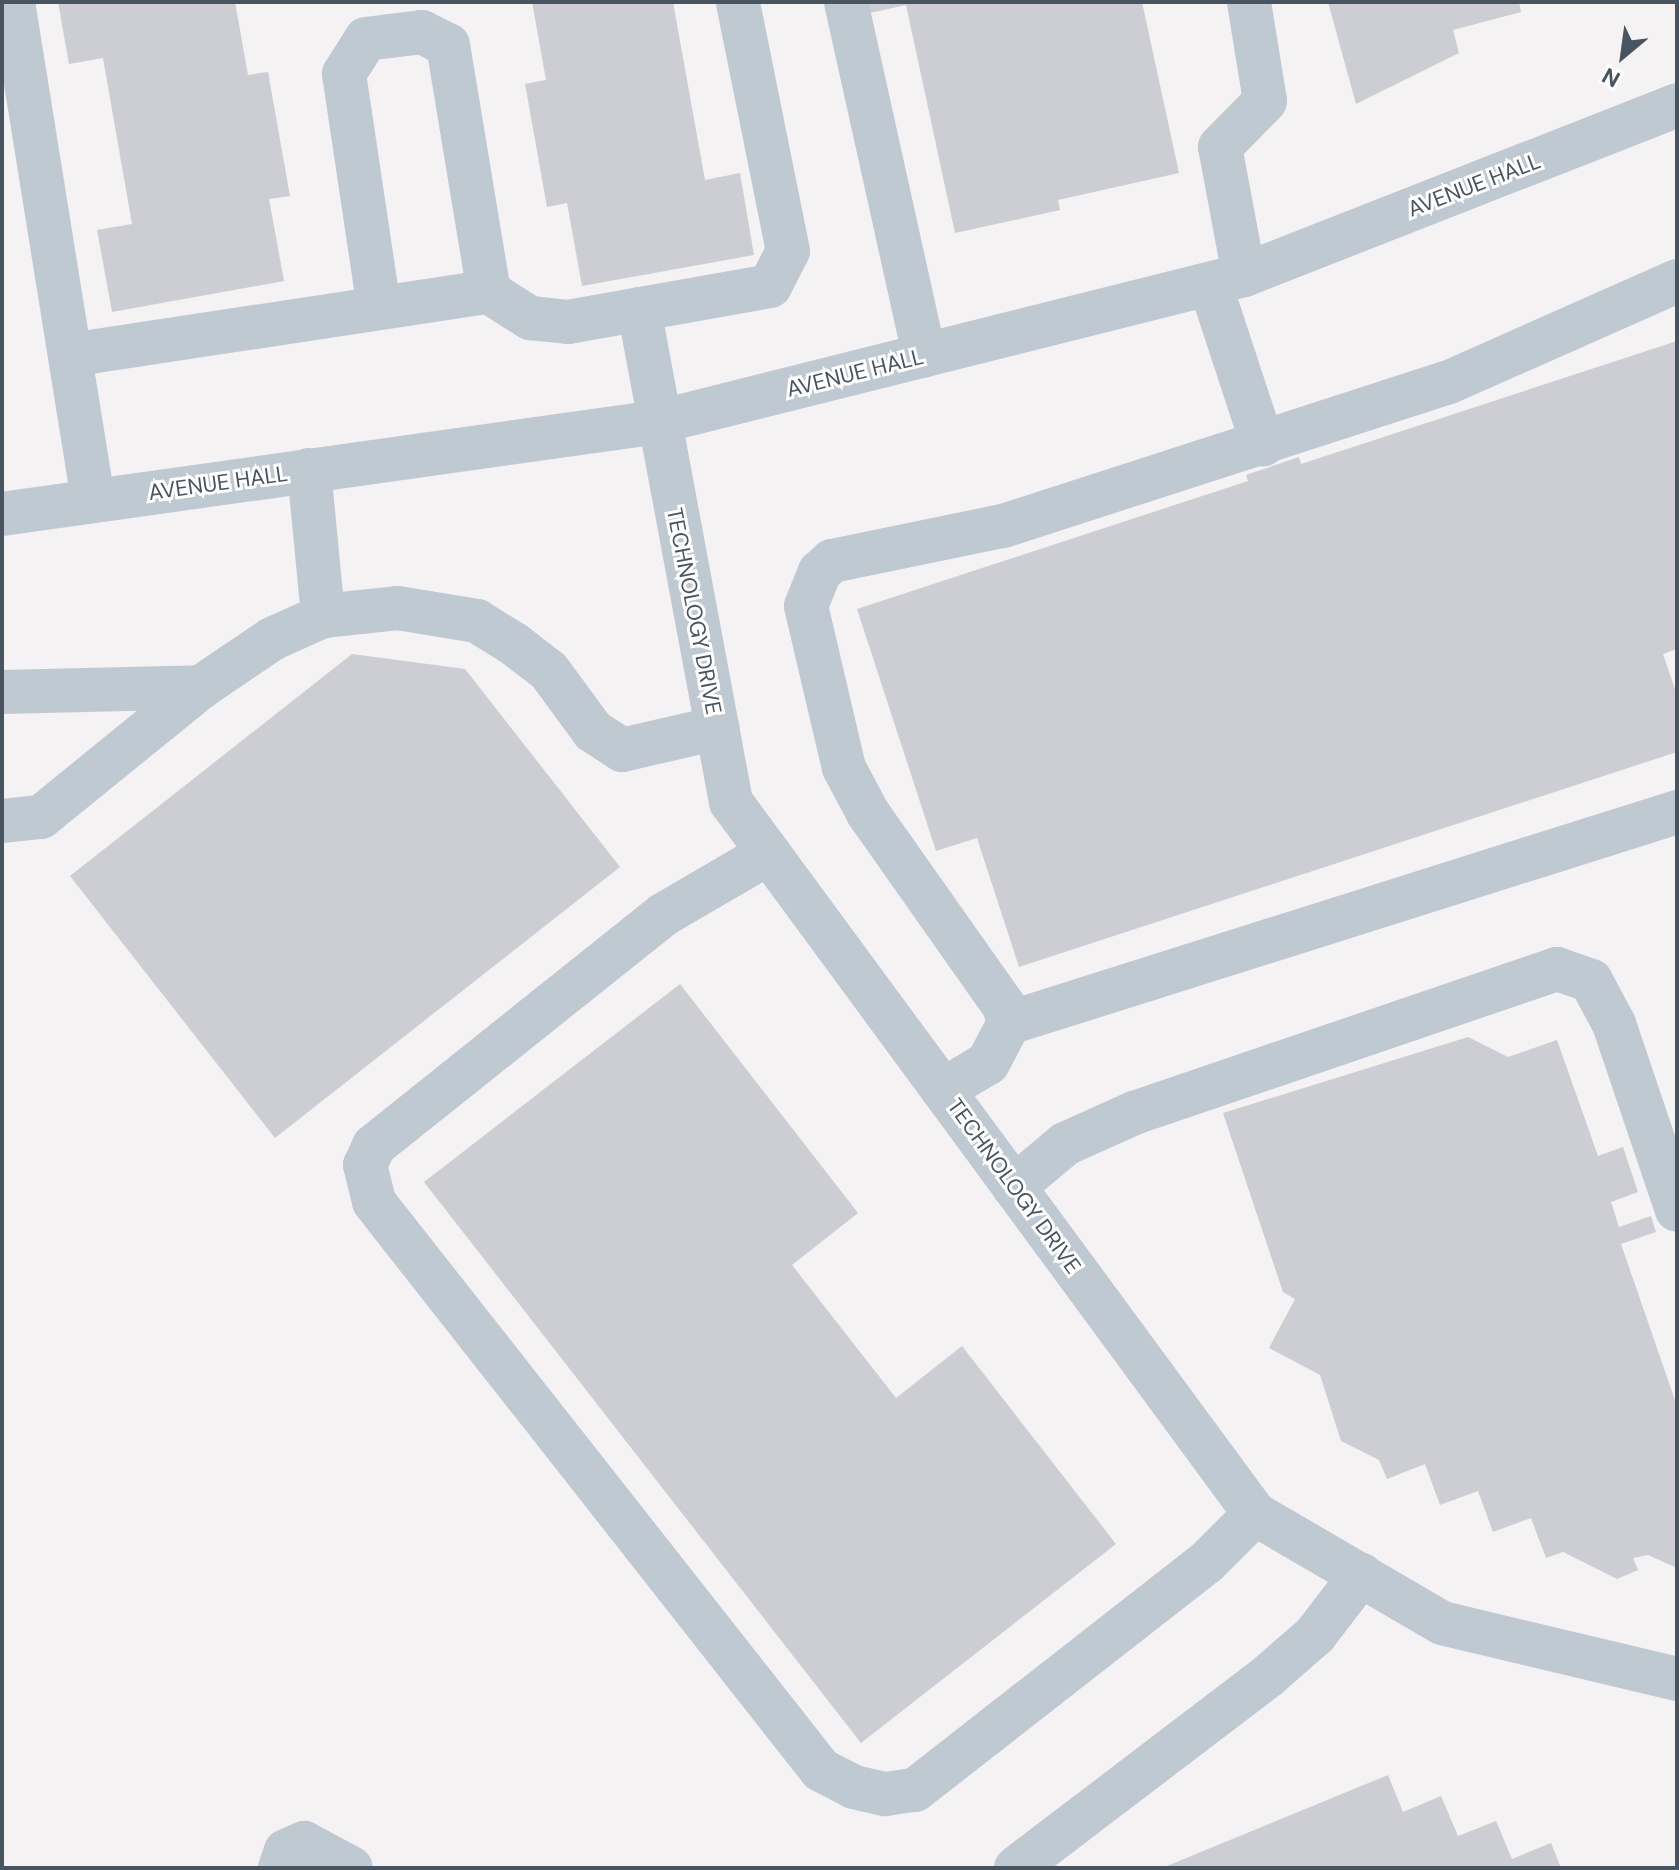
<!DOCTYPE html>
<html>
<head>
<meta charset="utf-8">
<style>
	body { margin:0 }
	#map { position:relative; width:1679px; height:1870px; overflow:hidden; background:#f4f2f2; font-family:"DM Sans",sans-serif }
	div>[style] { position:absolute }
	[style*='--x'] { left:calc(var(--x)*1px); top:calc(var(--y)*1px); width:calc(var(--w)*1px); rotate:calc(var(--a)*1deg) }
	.building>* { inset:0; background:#ccced4 }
	.minor>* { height:44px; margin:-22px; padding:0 22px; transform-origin:22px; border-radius:22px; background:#bfc9d2 }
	span { translate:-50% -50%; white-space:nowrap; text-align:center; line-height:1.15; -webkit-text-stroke:6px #fff; paint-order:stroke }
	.street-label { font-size:22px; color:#485561 }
	.frame { position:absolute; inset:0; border:4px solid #485561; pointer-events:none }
	.north { position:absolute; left:1583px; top:16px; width:80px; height:80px; -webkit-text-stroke:6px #fff; paint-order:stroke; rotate:209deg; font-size:22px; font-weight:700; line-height:32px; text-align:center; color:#485561 }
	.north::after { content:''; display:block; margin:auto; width:28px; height:36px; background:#485561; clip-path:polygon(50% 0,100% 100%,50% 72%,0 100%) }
</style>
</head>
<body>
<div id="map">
	<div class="building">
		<div style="clip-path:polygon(58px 2px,235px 2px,248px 75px,268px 72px,290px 196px,269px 199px,284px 281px,112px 312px,97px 230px,132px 224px,103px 58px,69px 64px)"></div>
		<div style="clip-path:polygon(532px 2px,673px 2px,705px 180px,740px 173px,754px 255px,582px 286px,567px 203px,547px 207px,525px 84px,546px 80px)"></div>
		<div style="clip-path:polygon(868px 2px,1142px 2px,1179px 173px,1058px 200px,1060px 210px,955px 233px,906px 5px,870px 13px)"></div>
		<div style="clip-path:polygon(1328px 2px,1519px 2px,1521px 12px,1453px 30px,1459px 53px,1356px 104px)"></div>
		<div style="clip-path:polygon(1677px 341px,1677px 649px,1663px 654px,1677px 695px,1677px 752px,1019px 967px,977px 838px,936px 851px,857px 609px,1248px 481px,1246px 475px,1299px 457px,1301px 464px)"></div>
		<div style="clip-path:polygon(352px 654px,465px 669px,620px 867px,275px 1138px,70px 876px)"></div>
		<div style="clip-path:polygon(680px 984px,858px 1213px,792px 1265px,896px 1398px,962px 1346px,1116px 1544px,861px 1743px,424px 1182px)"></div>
		<div style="clip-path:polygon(1468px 1037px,1508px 1057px,1557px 1040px,1598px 1156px,1623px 1147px,1638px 1192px,1611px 1202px,1619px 1227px,1651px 1216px,1656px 1232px,1621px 1244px,1677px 1406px,1677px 1568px,1648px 1555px,1633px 1558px,1638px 1570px,1617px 1579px,1563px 1552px,1546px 1558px,1531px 1518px,1493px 1532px,1478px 1491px,1440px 1505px,1425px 1464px,1387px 1479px,1379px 1460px,1341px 1441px,1320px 1375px,1269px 1348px,1295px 1299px,1283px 1292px,1223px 1113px)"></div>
		<div style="clip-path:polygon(1388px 1775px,1403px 1812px,1441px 1796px,1458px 1836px,1496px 1821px,1512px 1859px,1551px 1843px,1561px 1868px,1162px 1868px)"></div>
	</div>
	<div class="minor">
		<div style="--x:13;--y:2;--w:504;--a:80.87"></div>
		<div style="--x:846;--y:2;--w:362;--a:77.5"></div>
		<div style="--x:1244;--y:275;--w:130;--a:-100.6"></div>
		<div style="--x:1220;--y:147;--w:64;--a:-45.6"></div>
		<div style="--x:1265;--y:101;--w:100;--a:-99.2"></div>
		<div style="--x:1210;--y:284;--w:169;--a:71.8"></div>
		<div style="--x:379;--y:308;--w:237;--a:-98.5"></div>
		<div style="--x:344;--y:74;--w:41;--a:-57.8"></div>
		<div style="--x:366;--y:39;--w:56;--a:-7.1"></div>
		<div style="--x:422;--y:32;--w:29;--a:27"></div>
		<div style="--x:448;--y:45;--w:250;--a:80.6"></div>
		<div style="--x:639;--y:309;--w:502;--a:79.43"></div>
		<div style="--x:731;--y:802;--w:884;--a:53.65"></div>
		<div style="--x:1255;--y:1514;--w:216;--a:30.2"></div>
		<div style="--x:1442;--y:1623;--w:242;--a:13.4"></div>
		<div style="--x:70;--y:355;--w:424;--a:-8.6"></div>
		<div style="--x:489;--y:292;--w:49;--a:32.4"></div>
		<div style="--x:530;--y:318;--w:38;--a:6"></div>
		<div style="--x:568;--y:322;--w:205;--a:-10.1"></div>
		<div style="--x:770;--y:286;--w:39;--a:-63"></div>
		<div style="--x:788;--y:251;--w:254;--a:-101.4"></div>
		<div style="--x:309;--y:470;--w:147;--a:84.5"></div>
		<div style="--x:2;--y:514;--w:662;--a:-7.98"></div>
		<div style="--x:658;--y:422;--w:604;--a:-14.08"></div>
		<div style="--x:1244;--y:275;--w:465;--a:-21.4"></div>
		<div style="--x:2;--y:692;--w:199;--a:-1.4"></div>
		<div style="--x:201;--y:687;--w:86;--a:-34.1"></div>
		<div style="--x:272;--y:639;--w:56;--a:-24.3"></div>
		<div style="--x:323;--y:616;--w:75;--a:-6.1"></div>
		<div style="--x:398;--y:608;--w:80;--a:9.3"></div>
		<div style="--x:477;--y:621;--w:44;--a:31.9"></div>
		<div style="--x:514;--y:644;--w:44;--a:37.6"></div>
		<div style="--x:549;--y:671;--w:74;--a:53.7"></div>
		<div style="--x:593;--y:731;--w:35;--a:33"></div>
		<div style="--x:622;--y:750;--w:98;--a:-13"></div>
		<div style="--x:2;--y:821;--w:39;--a:-6"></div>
		<div style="--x:41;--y:817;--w:206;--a:-39.1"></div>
		<div style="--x:769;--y:853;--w:123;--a:149.7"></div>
		<div style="--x:663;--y:915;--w:370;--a:141.4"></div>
		<div style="--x:374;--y:1146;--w:21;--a:115"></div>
		<div style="--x:365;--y:1165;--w:38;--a:76"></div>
		<div style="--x:374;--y:1202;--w:723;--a:51.8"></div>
		<div style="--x:821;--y:1770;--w:37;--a:27"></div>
		<div style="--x:854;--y:1787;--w:32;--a:13"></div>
		<div style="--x:885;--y:1794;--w:30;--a:-8"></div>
		<div style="--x:915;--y:1790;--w:369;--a:-38"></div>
		<div style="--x:1206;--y:1563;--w:69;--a:-45"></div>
		<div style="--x:1009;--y:1023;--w:701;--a:-17.53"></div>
		<div style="--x:943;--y:1090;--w:52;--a:-31"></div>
		<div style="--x:988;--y:1063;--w:45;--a:-62.3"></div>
		<div style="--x:1009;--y:1023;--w:18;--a:-106"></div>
		<div style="--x:1004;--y:1006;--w:236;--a:-125.2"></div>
		<div style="--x:868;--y:813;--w:51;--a:-118.1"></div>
		<div style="--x:844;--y:768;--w:166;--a:-103.2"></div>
		<div style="--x:806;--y:606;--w:37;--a:-68"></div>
		<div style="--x:820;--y:572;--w:16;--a:-43"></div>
		<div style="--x:832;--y:561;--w:175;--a:-11.6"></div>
		<div style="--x:1003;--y:526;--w:466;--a:-17.9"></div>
		<div style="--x:1447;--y:383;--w:252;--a:-23.9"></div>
		<div style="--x:1014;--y:1187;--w:67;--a:-40.1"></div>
		<div style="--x:1065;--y:1144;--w:76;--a:-24.2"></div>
		<div style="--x:1134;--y:1113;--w:447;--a:-18.8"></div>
		<div style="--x:1557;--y:969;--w:36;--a:19"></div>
		<div style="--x:1591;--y:981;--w:49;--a:61.9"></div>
		<div style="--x:1614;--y:1024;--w:196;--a:71.3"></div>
		<div style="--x:280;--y:1868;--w:18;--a:-71"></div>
		<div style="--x:286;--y:1851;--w:20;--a:-24"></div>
		<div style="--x:304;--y:1843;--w:53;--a:28"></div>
		<div style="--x:1016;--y:1868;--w:317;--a:-37.3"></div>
		<div style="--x:1268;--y:1676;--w:62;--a:-41.1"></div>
		<div style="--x:1315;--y:1635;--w:76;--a:-52.5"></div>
	</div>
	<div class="street-label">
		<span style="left:1474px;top:185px;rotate:-21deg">AVENUE HALL</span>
		<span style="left:855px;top:373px;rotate:-14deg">AVENUE HALL</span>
		<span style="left:218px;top:483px;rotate:-8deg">AVENUE HALL</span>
		<span style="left:694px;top:611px;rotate:79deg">TECHNOLOGY DRIVE</span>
		<span style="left:1014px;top:1186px;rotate:54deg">TECHNOLOGY DRIVE</span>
	</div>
	<div class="frame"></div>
	<div class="north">N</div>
</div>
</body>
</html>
